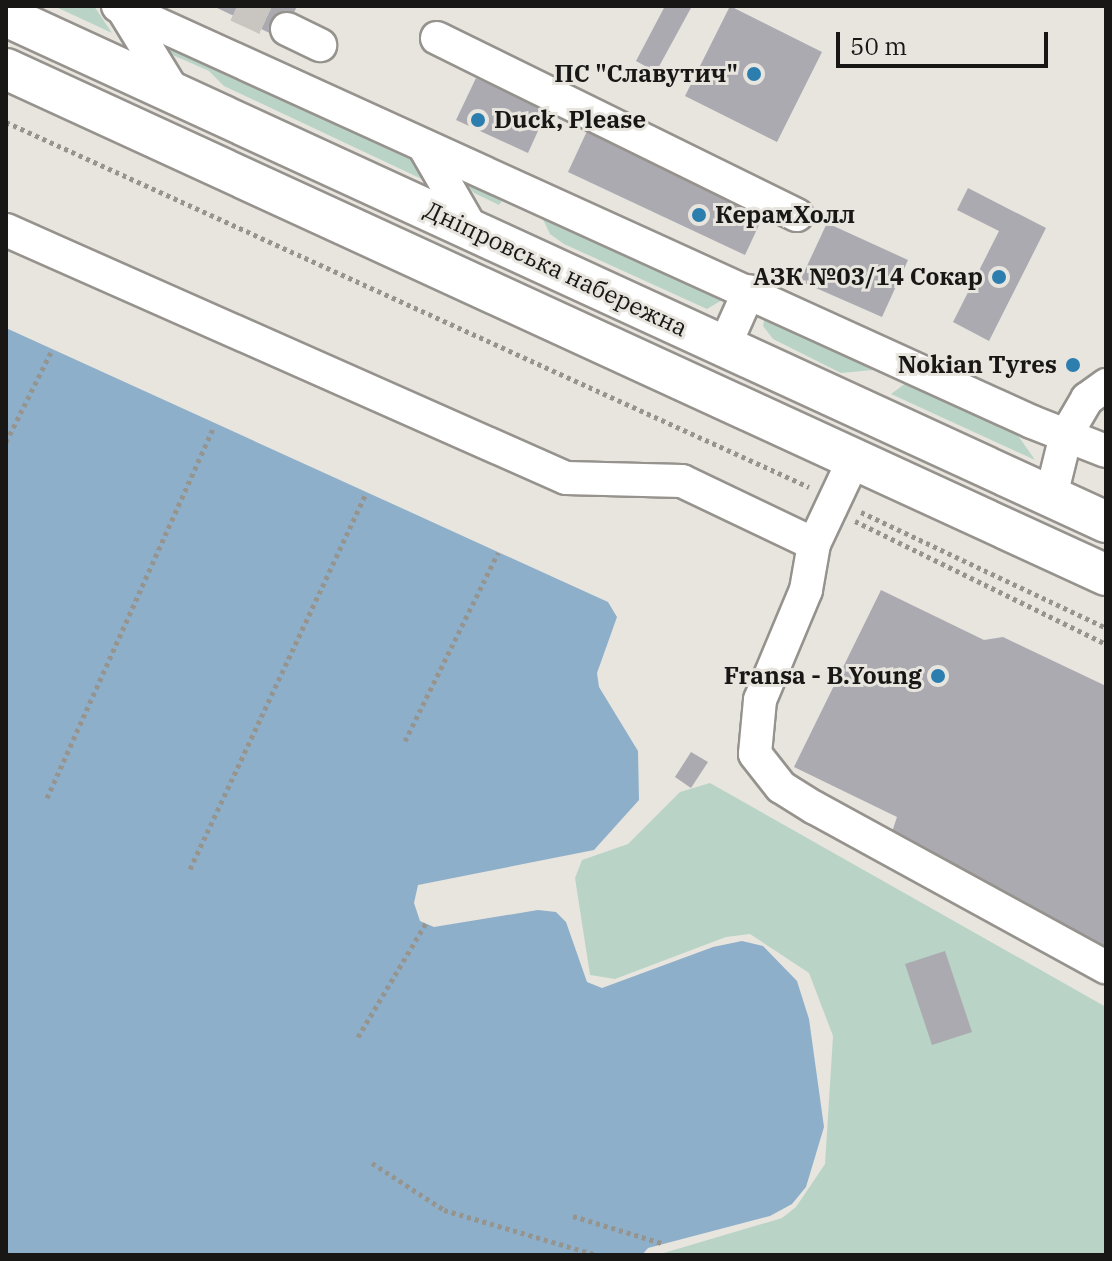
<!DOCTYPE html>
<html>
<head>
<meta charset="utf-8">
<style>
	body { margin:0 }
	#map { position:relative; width:1112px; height:1261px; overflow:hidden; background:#e8e5df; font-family:"IBM Plex Serif",serif }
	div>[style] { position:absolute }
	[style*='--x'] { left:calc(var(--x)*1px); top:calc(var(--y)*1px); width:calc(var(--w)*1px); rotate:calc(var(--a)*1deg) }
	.green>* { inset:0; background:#b9d4c6 }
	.water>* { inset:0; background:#8eafc9 }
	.building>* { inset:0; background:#aaaab0 }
	.minor-tunnel>* { height:32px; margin-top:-16px; transform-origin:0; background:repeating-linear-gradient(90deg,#c9c6c1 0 32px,transparent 0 48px) }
	.path>* { height:5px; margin-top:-2.5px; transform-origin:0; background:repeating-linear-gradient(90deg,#96948f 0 4px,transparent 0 8px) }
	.roads { filter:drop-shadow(2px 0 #96928d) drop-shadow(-2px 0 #96928d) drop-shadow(0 2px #96928d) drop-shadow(0 -2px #96928d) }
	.minor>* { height:32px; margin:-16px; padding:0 16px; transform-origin:16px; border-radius:16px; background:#fff }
	.major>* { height:40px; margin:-20px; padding:0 20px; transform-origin:20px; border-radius:20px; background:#fff }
	.dots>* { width:22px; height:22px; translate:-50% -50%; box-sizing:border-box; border:4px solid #e8e5df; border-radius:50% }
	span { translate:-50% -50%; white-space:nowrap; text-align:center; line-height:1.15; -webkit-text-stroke:6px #e8e5df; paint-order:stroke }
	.poi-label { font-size:24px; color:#181715; font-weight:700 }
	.right { translate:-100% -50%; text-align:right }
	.left { translate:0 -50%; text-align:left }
	.street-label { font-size:24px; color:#181715 }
	.frame { position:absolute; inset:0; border:8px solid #181715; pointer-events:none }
	.scale { position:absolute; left:836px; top:32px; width:212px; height:36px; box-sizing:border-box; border:4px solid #181715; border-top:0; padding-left:10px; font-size:24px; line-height:28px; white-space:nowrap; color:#181715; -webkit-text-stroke:6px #e8e5df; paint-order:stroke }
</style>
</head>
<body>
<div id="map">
	<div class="green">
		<div style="clip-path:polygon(54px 6px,94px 6px,112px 33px)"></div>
		<div style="clip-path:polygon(156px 34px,416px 159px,426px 181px,224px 86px,209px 71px,166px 52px)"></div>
		<div style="clip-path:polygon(457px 174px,505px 197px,499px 205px,474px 193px)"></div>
		<div style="clip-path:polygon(539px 211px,716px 293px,722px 300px,707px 309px,564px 244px,550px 234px)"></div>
		<div style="clip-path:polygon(765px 317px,769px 317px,873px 370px,841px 373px,773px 339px,763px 326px)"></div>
		<div style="clip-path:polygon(906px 383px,1015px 431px,1035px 460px,891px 394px)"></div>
		<div style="clip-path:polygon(710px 783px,1106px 1007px,1106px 1255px,657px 1255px,782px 1218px,796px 1207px,825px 1164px,833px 1036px,809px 973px,750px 934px,726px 937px,615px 979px,590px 975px,575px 878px,582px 860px,628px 844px,680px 792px)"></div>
	</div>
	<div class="water">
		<div style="clip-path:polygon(6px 328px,608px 602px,617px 617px,597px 673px,599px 687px,638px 751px,639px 800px,594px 850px,418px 885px,414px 903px,420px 921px,434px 927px,538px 910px,556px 912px,566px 922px,587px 982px,602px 988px,713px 947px,742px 941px,763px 946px,797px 981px,809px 1019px,824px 1127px,806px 1187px,792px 1204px,770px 1216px,648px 1248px,642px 1255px,6px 1255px)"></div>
	</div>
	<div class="building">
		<div style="clip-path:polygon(213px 6px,297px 6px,282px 39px)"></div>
		<div style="clip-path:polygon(665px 6px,692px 6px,656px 72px,636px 61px)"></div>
		<div style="clip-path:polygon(730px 6px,822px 52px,777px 142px,685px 96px)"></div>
		<div style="clip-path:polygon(476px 78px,547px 111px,528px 153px,456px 120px)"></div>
		<div style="clip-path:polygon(588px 129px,765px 212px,745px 255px,568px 172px)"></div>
		<div style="clip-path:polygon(968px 188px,1046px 228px,989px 341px,953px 322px,999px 231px,957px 210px)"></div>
		<div style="clip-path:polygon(827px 223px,908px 260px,882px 317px,800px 281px)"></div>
		<div style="clip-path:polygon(881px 590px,984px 640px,1003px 637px,1106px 686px,1106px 955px,889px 841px,897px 817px,794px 767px)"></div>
		<div style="clip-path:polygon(691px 752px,708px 762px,691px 788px,675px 777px)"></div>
		<div style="clip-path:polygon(945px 951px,972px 1032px,932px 1045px,905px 964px)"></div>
	</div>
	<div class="minor-tunnel">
		<div style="--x:237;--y:6;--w:55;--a:24.7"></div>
	</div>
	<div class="path">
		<div style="--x:6;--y:122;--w:882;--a:24.44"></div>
		<div style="--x:6;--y:442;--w:103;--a:-63.4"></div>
		<div style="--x:861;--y:512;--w:271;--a:25.3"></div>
		<div style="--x:855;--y:521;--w:280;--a:26.1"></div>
		<div style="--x:405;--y:741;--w:210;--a:-63.7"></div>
		<div style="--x:47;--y:798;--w:407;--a:-65.8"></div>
		<div style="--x:190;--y:869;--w:414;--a:-64.9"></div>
		<div style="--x:358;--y:1037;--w:133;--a:-59.2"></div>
		<div style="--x:372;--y:1163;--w:86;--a:33.1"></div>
		<div style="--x:444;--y:1210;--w:159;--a:16.4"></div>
		<div style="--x:573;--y:1216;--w:93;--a:16.9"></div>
	</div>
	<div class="roads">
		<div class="minor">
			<div style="--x:118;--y:6;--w:1004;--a:24.47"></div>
			<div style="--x:1032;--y:422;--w:79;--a:21.4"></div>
			<div style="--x:121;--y:6;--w:103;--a:58.5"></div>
			<div style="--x:287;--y:29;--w:37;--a:26"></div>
			<div style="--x:437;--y:38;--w:401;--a:26.2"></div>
			<div style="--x:425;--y:148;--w:96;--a:60"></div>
			<div style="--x:6;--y:230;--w:612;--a:23.89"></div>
			<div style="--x:566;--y:478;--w:116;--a:1.5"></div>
			<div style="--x:682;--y:481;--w:146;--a:25.5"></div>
			<div style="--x:724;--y:347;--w:61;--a:-65.9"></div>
			<div style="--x:854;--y:459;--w:94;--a:115.2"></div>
			<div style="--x:814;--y:544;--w:47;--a:99.9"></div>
			<div style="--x:806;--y:590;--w:119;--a:112.7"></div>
			<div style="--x:760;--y:700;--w:54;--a:95.3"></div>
			<div style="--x:755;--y:754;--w:42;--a:51.8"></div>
			<div style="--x:781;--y:787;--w:40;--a:32"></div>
			<div style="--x:815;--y:808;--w:332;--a:28.7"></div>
			<div style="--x:1051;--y:496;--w:63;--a:-76.2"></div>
			<div style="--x:1066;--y:435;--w:42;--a:-59.7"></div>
			<div style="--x:1087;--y:399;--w:24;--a:-36"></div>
		</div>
		<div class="major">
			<div style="--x:6;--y:16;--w:1211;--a:24.7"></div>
			<div style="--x:6;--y:69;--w:1211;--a:24.7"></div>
		</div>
	</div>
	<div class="dots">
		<div style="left:754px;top:74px;background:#2c7eaf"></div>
		<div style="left:478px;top:120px;background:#2c7eaf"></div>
		<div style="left:699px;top:215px;background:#2c7eaf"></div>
		<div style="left:999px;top:277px;background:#2c7eaf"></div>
		<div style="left:1073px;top:365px;background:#2c7eaf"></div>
		<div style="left:938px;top:676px;background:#2c7eaf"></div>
	</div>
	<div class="poi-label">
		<span class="right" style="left:738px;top:74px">ПС "Славутич"</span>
		<span class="left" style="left:494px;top:120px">Duck, Please</span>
		<span class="left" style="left:715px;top:215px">КерамХолл</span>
		<span class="right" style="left:983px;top:277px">АЗК №03/14 Сокар</span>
		<span class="right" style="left:1057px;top:365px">Nokian Tyres</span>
		<span class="right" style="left:922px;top:676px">Fransa - B.Young</span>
	</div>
	<div class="street-label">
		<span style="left:556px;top:269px;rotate:25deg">Дніпровська набережна</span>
	</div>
	<div class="frame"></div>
	<div class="scale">50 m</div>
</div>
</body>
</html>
